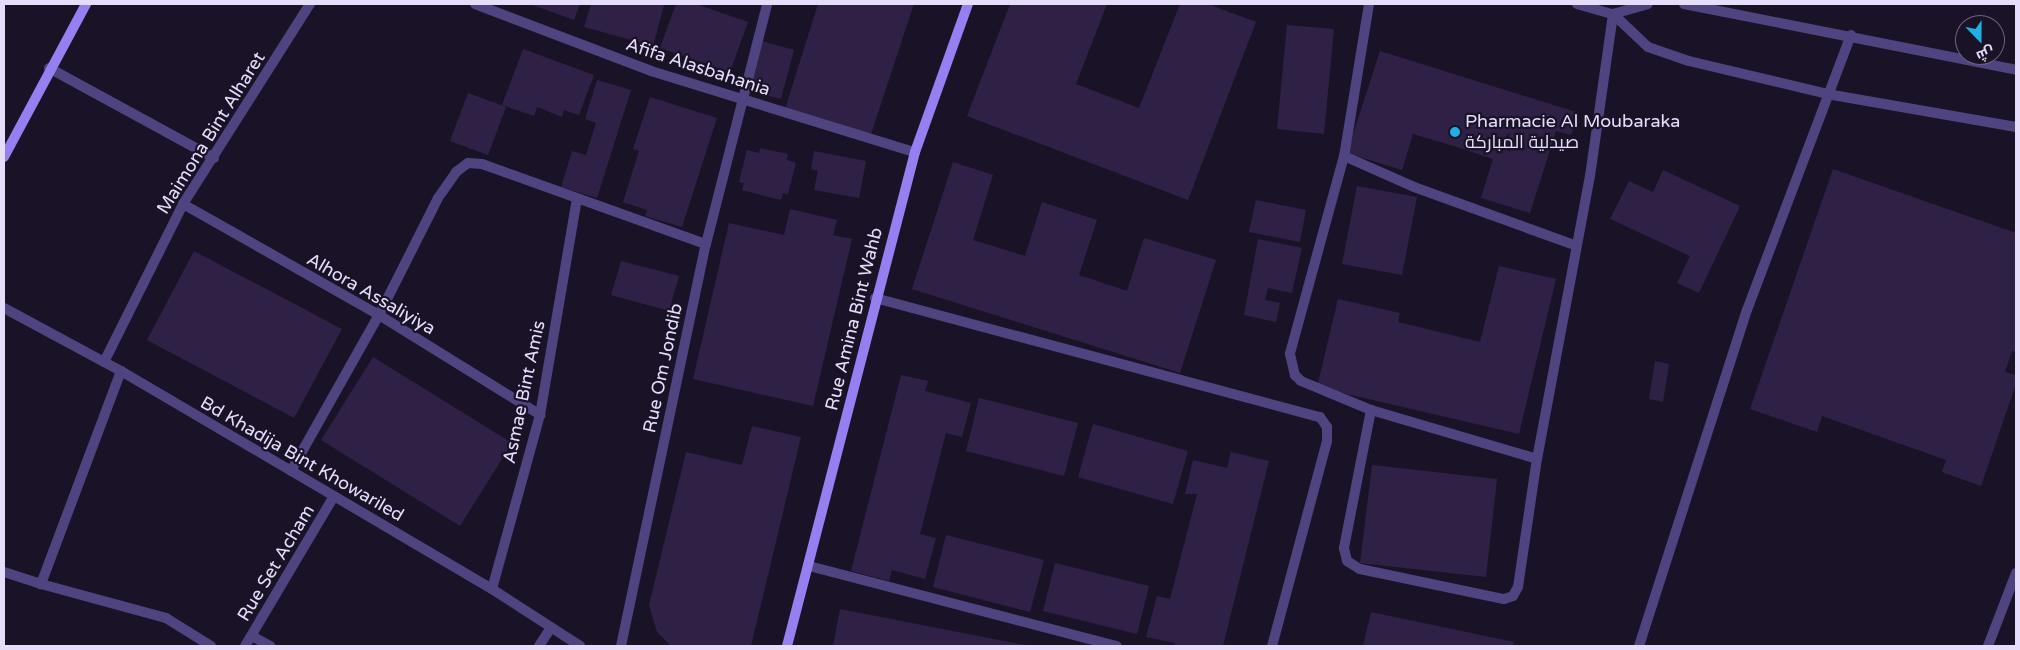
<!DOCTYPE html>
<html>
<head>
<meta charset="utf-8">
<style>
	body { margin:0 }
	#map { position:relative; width:2020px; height:650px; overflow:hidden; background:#1a1327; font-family:"Varela Round",Cairo,sans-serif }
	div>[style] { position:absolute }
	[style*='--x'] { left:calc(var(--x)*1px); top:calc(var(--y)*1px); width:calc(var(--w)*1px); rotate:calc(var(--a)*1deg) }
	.building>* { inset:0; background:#2f2146 }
	.street>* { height:10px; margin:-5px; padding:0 5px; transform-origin:5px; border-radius:5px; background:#504480 }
	.secondary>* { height:10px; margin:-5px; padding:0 5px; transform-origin:5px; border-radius:5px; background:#967ff0 }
	.dots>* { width:14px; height:14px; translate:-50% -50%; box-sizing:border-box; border:2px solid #1a1327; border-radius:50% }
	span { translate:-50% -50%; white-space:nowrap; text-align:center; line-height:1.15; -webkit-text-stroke:4.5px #1a1327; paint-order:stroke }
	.street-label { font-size:18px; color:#e6ddfb }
	.poi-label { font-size:18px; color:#e6ddfb }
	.left { translate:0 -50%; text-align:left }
	.frame { position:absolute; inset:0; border:5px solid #e6ddfb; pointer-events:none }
	.north { position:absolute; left:1955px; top:15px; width:50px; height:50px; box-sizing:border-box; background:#1a1327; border:1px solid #6c647c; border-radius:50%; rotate:158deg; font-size:14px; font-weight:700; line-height:20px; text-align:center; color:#e6ddfb }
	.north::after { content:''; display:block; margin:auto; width:18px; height:22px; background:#20afe4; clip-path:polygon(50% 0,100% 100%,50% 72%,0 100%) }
</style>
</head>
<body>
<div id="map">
	<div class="building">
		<div style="clip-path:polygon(530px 4px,580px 4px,574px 20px)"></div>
		<div style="clip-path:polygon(591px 4px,664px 5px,653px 46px,584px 27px)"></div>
		<div style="clip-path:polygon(676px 4px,696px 4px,748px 22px,730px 72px,660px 48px)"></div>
		<div style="clip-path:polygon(818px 4px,914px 4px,870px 137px,785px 109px)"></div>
		<div style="clip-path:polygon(1010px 4px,1107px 4px,1076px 84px,1139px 108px,1180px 4px,1208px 4px,1256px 22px,1188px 200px,967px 116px)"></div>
		<div style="clip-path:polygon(1287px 25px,1334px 29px,1324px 134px,1277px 129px)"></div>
		<div style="clip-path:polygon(762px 41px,794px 50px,781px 99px,749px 91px)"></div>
		<div style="clip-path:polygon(523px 49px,594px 75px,579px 115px,564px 110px,562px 117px,537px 107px,534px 116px,502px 105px)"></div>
		<div style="clip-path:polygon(1380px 51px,1579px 113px,1571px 135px,1556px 131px,1530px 213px,1481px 198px,1493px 159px,1457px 147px,1413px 134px,1402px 170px,1347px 153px)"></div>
		<div style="clip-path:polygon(597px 80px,631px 90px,597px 198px,561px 187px,572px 151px,586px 155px,596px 123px,585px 119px)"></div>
		<div style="clip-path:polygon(468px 93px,506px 107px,488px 155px,450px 141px)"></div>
		<div style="clip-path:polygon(650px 97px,717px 118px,682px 227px,645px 216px,647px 210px,623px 202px,639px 151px,633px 149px)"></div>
		<div style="clip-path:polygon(760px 148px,788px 154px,787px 160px,796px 163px,788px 194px,783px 193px,781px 200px,742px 190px,744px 183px,739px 182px,747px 150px,759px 153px)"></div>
		<div style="clip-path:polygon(814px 151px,866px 161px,859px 198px,814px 190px,818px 171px,811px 169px)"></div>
		<div style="clip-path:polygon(953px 162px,993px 175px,973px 240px,1025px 256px,1042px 202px,1097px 220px,1079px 275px,1127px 291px,1144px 238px,1216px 260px,1180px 373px,912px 289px)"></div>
		<div style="clip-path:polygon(1833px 169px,2016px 233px,2016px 352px,2012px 351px,2005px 372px,2016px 375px,2016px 384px,1981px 486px,1942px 472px,1946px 460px,1822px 416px,1817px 432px,1750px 409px)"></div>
		<div style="clip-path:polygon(1663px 170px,1740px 206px,1699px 293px,1677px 283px,1690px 256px,1610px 219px,1629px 181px,1653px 192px)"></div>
		<div style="clip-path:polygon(1357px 186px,1417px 197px,1402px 275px,1342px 264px)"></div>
		<div style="clip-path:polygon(1256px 200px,1306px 210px,1300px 242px,1249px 232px)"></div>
		<div style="clip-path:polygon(790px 209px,837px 220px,833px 235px,852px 239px,813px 406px,693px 379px,729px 223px,784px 235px)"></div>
		<div style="clip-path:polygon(1258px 239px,1302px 248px,1292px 293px,1268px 288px,1265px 300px,1280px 303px,1276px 322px,1244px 315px)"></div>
		<div style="clip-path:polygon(194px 251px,342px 329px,294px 418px,147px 340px)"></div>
		<div style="clip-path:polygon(621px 261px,679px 276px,669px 311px,611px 295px)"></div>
		<div style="clip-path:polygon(1499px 266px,1556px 279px,1519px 434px,1317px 387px,1338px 299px,1400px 313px,1398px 322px,1480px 342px)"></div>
		<div style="clip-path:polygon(373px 357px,512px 443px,460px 526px,321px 440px)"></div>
		<div style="clip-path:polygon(1655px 361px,1669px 364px,1663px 402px,1649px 399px)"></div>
		<div style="clip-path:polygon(901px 375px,928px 381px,925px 391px,971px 403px,962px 437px,946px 433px,920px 534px,936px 538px,925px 579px,892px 570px,889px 581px,851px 571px)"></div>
		<div style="clip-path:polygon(979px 398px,1078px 423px,1064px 476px,966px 451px)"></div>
		<div style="clip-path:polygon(1093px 424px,1188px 451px,1173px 504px,1078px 477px)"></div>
		<div style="clip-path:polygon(752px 426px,801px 437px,751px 646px,671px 646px,657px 632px,649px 605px,686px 452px,742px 465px)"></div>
		<div style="clip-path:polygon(1231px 452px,1269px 461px,1223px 646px,1174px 646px,1175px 643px,1146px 637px,1157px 596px,1170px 599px,1197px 494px,1185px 494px,1193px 460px,1227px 468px)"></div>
		<div style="clip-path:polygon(1372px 465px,1497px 479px,1486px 577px,1360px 563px)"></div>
		<div style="clip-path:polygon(946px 535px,1044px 560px,1030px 612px,933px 587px)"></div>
		<div style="clip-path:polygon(1055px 563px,1149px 586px,1137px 634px,1043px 611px)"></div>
		<div style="clip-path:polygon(840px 609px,1025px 645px,1025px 646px,833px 646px)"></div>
		<div style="clip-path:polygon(1371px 612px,1514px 642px,1513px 646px,1363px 646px)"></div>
	</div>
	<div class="street">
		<div style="--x:475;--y:4;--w:188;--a:20.8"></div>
		<div style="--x:651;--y:71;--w:276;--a:17.1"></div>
		<div style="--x:1369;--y:4;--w:154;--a:99.3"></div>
		<div style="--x:1344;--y:156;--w:77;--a:23.9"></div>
		<div style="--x:1414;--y:187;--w:173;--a:19.9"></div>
		<div style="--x:1577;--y:4;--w:37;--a:16"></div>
		<div style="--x:1613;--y:14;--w:48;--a:43.3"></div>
		<div style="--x:1648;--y:47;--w:43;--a:18.9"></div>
		<div style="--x:1689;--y:61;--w:142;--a:13.4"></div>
		<div style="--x:1827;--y:94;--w:192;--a:9.9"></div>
		<div style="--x:1684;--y:4;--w:338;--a:11.2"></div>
		<div style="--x:1613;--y:14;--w:36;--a:-16"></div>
		<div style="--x:49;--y:68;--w:188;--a:28.6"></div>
		<div style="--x:1344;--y:156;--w:205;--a:105.3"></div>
		<div style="--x:1290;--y:354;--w:22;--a:77"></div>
		<div style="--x:1295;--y:375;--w:8;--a:45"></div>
		<div style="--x:1301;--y:381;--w:76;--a:22.5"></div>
		<div style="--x:1371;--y:410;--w:173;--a:16.4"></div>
		<div style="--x:1537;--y:459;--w:288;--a:-79.4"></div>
		<div style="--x:1590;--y:176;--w:164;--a:-81.9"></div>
		<div style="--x:183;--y:204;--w:225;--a:29.5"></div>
		<div style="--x:379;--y:315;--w:190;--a:31.8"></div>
		<div style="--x:875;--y:298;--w:461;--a:15"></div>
		<div style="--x:1320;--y:417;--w:12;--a:55"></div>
		<div style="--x:1327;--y:427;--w:14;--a:90"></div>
		<div style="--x:1327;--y:441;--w:212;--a:105"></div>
		<div style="--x:4;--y:308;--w:133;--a:28.3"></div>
		<div style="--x:121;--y:371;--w:247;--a:30.4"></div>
		<div style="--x:334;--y:496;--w:183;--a:30.5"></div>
		<div style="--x:492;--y:589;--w:105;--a:32.9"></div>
		<div style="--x:104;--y:362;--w:177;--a:-63.4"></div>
		<div style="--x:183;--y:204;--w:237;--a:-57.6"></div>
		<div style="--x:121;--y:371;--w:228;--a:110.6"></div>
		<div style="--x:41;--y:584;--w:130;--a:15.2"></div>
		<div style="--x:166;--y:618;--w:53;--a:31.9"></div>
		<div style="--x:1371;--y:410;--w:141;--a:101.1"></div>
		<div style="--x:1344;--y:548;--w:13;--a:77"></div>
		<div style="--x:1347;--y:561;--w:15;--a:32"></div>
		<div style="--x:1360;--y:569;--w:147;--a:11.8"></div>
		<div style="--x:1504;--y:599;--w:9;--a:-18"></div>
		<div style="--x:1513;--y:596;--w:10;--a:-61"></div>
		<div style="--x:1518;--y:587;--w:129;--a:-81.6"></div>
		<div style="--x:291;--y:471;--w:179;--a:-60.6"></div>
		<div style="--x:379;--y:315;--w:131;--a:-63.2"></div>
		<div style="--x:438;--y:198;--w:32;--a:-55"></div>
		<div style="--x:456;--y:172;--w:15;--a:-37"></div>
		<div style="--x:468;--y:163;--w:14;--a:4"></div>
		<div style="--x:482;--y:164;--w:238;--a:19.7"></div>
		<div style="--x:809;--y:566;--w:318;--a:14.6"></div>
		<div style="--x:4;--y:572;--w:39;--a:18"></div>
		<div style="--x:492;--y:589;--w:180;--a:-74.6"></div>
		<div style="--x:540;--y:415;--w:219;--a:-80.3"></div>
		<div style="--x:252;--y:636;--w:21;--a:29"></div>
		<div style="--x:245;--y:646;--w:174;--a:-59.3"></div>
		<div style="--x:539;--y:646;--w:20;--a:-57"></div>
		<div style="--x:621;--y:646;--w:411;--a:-78.1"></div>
		<div style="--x:706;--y:244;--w:248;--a:-75.7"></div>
		<div style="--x:1639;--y:646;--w:353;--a:-72.2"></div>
		<div style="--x:1747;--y:310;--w:294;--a:-69.3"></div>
		<div style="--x:1988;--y:646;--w:78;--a:-69"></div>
	</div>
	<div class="secondary">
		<div style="--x:4;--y:157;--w:174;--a:-61.8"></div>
		<div style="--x:787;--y:646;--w:510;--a:-75.47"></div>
		<div style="--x:915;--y:152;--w:157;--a:-70.3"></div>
	</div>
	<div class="dots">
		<div style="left:1455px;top:132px;background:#20afe4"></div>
	</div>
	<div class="street-label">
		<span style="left:698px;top:67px;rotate:18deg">Afifa Alasbahania</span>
		<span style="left:211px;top:133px;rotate:-58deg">Maimona Bint Alharet</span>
		<span style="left:371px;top:294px;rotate:30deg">Alhora Assaliyiya</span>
		<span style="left:854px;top:319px;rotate:-76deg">Rue Amina Bint Wahb</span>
		<span style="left:663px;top:368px;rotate:-78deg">Rue Om Jondib</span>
		<span style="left:524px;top:392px;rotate:-78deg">Asmae Bint Amis</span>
		<span style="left:302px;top:459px;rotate:30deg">Bd Khadija Bint Khowariled</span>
		<span style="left:276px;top:563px;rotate:-59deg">Rue Set Acham</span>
	</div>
	<div class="poi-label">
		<span class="left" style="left:1465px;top:132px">Pharmacie Al Moubaraka<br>صيدلية المباركة</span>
	</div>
	<div class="frame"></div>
	<div class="north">ش</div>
</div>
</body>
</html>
